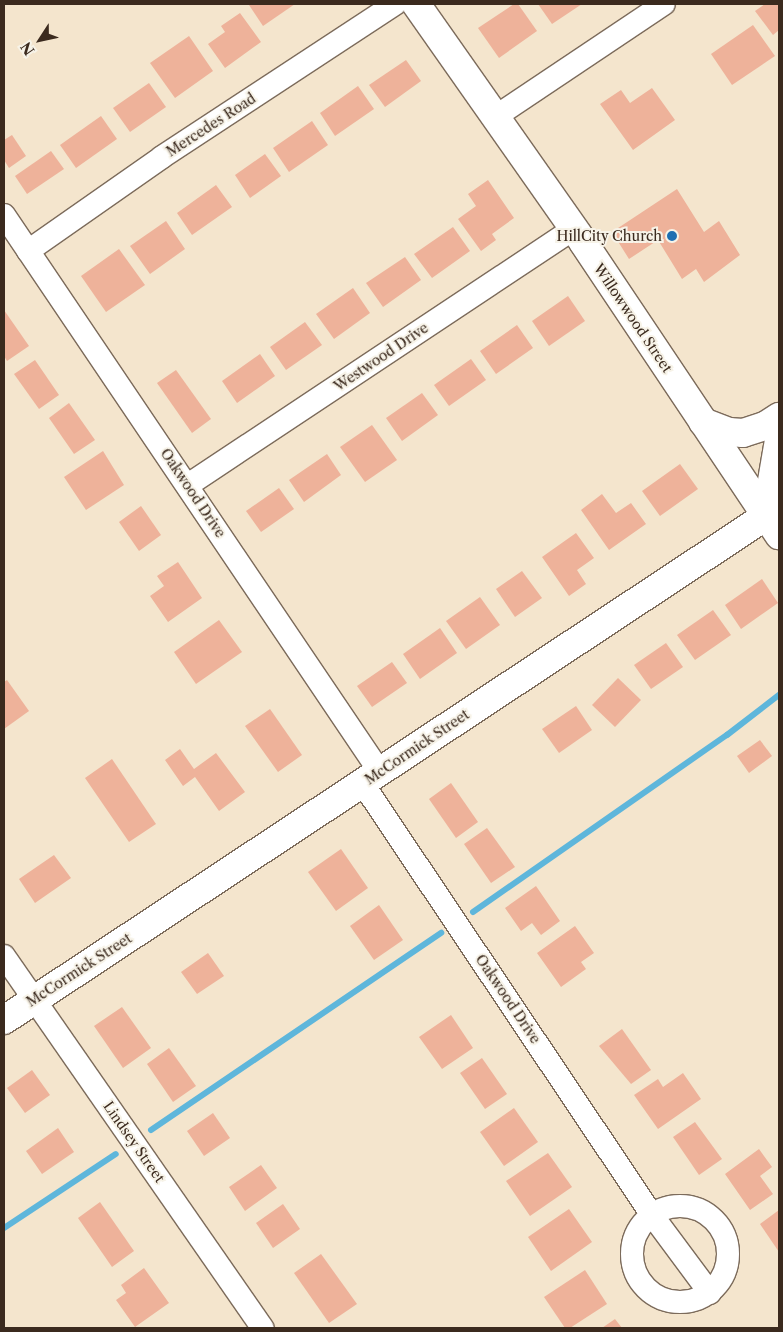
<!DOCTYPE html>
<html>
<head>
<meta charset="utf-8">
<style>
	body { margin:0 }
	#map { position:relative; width:783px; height:1332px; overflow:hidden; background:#f4e5cd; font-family:"Libre Caslon Text",serif }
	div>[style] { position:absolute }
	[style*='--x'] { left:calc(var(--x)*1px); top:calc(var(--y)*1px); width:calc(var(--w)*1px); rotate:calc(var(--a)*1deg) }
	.stream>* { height:6px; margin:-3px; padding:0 3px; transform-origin:3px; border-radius:3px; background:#5eb6db }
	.building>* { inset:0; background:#eeb29a }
	.roads { filter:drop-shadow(1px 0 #7c6b5b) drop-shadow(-1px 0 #7c6b5b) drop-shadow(0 1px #7c6b5b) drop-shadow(0 -1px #7c6b5b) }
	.minor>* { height:22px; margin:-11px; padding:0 11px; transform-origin:11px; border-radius:11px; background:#fff }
	.minor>.ring { margin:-11px; padding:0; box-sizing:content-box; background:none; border:22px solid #fff; border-radius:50% }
	.tertiary>* { height:28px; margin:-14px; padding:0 14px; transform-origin:14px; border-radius:14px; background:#fff }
	.dots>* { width:14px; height:14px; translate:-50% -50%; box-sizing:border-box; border:2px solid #f7f3e8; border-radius:50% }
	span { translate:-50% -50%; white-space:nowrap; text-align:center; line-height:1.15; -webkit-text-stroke:4px #f7f3e8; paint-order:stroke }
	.street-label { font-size:14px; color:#3b2a1e }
	.poi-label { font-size:14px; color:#3b2a1e }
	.right { translate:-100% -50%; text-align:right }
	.frame { position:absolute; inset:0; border:5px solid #3b2a1e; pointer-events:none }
	.north { position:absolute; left:15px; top:15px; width:50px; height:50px; -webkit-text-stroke:4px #f7f3e8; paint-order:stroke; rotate:235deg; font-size:14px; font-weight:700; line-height:20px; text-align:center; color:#3b2a1e }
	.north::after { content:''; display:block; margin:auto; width:18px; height:22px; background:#3b2a1e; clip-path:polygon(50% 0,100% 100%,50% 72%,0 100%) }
</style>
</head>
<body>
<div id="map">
	<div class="stream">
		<div style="--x:473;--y:912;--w:310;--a:-34.9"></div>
		<div style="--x:727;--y:735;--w:66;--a:-37.6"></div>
		<div style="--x:151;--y:1130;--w:351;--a:-34.2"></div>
		<div style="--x:4;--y:1228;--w:134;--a:-33.5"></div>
	</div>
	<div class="building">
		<div style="clip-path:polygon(251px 4px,295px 4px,263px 26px,249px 5px)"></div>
		<div style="clip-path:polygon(514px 4px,518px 4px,537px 31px,499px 58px,478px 28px)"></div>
		<div style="clip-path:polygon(538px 4px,582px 4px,552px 24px)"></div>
		<div style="clip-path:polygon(765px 4px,779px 4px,779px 30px,773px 35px,755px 11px)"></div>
		<div style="clip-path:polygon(240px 13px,261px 42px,225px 68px,208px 44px,225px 32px,221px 26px)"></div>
		<div style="clip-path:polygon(753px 25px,775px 56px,732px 85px,711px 54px)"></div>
		<div style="clip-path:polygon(189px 36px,213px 71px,175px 98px,150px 63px)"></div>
		<div style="clip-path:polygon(406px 60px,421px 81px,385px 107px,369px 85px)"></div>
		<div style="clip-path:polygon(149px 83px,166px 107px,130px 132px,113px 108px)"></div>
		<div style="clip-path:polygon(358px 86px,374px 109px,335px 136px,320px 113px)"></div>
		<div style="clip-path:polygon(652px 88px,675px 120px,633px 150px,600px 104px,621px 90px,630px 103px)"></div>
		<div style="clip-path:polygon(101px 116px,117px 139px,76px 168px,60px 145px)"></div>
		<div style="clip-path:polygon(312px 121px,328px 145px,289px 172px,273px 148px)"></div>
		<div style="clip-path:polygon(12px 135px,26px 156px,9px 168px,4px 160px,4px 140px)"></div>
		<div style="clip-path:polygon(51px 151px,64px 169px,27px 194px,15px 176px)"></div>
		<div style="clip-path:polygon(265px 154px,281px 176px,250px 198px,235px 175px)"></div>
		<div style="clip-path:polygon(488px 180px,514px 218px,492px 234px,496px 240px,481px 251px,458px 219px,476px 206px,468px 194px)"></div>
		<div style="clip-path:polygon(216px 185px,232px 207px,192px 235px,177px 213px)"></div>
		<div style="clip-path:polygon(677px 189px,704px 232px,719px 221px,740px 255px,704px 282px,696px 269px,682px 279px,658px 240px,629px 259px,612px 232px)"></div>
		<div style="clip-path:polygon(166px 221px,185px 249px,150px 274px,130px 246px)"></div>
		<div style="clip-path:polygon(453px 227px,470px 251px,432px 278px,414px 254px)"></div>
		<div style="clip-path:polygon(119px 249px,145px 285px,106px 312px,81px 276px)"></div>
		<div style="clip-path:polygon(405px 257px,421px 280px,383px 307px,366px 283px)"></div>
		<div style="clip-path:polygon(353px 288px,370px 313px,334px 339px,316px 314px)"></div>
		<div style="clip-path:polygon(568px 296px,585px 321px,549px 346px,532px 321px)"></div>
		<div style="clip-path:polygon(4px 310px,29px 346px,7px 361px,4px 356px)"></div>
		<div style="clip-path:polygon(305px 322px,322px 345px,286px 370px,270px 347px)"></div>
		<div style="clip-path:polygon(517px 325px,533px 348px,496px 374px,480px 351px)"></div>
		<div style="clip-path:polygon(260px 354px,275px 376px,237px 403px,222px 381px)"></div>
		<div style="clip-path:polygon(471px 359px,486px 380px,449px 406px,434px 385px)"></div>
		<div style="clip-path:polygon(35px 360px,59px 395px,39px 409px,14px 374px)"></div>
		<div style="clip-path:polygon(176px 370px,211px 419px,192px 433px,157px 383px)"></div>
		<div style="clip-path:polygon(422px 393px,438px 415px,402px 441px,386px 418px)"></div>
		<div style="clip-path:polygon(69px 403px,95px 440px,74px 454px,49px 418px)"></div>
		<div style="clip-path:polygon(372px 425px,397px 460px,365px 482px,340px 447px)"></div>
		<div style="clip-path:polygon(103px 451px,124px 485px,86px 510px,64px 477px)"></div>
		<div style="clip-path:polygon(327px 454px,341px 475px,304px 502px,289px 480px)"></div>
		<div style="clip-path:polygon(680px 464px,698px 489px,660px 516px,642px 491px)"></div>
		<div style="clip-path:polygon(279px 488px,294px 509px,261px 532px,246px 511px)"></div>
		<div style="clip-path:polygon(602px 494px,616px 513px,631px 503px,646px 524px,609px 550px,581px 510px)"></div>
		<div style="clip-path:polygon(141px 506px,161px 535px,139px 551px,119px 522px)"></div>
		<div style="clip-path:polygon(576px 533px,594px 558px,577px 570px,586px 584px,569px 596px,542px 557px)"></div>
		<div style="clip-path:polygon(178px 562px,202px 598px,168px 622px,150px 596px,164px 586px,157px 576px)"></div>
		<div style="clip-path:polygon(522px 571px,542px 598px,515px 617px,496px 589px)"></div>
		<div style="clip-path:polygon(762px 579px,778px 603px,741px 629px,725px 605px)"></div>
		<div style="clip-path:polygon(480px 597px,500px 625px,466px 649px,446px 621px)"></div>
		<div style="clip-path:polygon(713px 610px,731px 635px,695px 660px,677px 635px)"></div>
		<div style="clip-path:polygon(219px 620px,242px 652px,196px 684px,174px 652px)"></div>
		<div style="clip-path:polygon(440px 628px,457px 653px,420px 679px,403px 654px)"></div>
		<div style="clip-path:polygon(666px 643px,683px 667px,651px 689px,634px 665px)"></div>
		<div style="clip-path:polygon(392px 662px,407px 683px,372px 707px,357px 686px)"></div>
		<div style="clip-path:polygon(618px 678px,641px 700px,615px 727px,592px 705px)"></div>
		<div style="clip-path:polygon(7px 680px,29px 711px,4px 729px,4px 682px)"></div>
		<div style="clip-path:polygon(576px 706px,592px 730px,559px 753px,542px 729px)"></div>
		<div style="clip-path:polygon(270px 709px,302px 755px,278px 772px,245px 726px)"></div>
		<div style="clip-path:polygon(760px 740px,772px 756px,749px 773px,737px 756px)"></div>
		<div style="clip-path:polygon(180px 749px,194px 769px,216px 753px,245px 792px,219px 811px,195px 777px,183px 786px,165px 760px)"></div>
		<div style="clip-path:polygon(112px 759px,156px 824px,129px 842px,85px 778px)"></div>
		<div style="clip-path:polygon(451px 783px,478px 822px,456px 838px,429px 799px)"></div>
		<div style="clip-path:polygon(487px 828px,515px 867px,491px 883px,464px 844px)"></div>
		<div style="clip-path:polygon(341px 849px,368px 888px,336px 911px,308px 872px)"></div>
		<div style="clip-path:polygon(54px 855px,71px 878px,35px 903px,19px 879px)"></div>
		<div style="clip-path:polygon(536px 886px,560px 921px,541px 935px,532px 923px,521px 931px,505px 908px)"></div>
		<div style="clip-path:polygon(379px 905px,403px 940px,374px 960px,350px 926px)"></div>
		<div style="clip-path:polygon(575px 926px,594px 953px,581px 962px,586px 969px,561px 987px,537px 953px)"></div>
		<div style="clip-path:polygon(208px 953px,224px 976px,197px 994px,181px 972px)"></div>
		<div style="clip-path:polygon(122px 1007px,151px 1048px,123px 1068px,94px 1026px)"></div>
		<div style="clip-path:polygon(451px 1015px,473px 1048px,442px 1069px,419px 1037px)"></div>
		<div style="clip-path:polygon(622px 1029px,651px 1070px,631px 1084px,599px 1046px)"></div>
		<div style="clip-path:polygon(169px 1048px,196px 1086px,173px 1102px,147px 1064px)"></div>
		<div style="clip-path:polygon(482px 1058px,507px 1094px,485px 1109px,460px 1073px)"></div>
		<div style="clip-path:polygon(32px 1070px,50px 1095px,25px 1113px,7px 1088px)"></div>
		<div style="clip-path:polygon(683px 1073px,701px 1099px,658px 1129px,634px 1095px,658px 1079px,663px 1087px)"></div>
		<div style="clip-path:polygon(514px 1108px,538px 1142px,504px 1166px,480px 1132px)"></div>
		<div style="clip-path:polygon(213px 1113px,230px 1138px,204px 1156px,187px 1131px)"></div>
		<div style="clip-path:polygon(695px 1122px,722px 1159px,699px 1175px,673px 1137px)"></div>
		<div style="clip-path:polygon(58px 1128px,74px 1152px,42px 1174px,26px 1151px)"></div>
		<div style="clip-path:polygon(759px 1149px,772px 1167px,760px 1176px,773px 1194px,750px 1210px,725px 1174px)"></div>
		<div style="clip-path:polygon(548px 1153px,572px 1187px,530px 1216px,506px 1181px)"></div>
		<div style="clip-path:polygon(261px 1165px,277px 1188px,245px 1211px,229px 1187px)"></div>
		<div style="clip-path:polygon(100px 1202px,134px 1251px,112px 1267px,78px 1218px)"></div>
		<div style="clip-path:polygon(283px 1204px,300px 1229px,273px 1248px,256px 1223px)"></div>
		<div style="clip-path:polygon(569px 1209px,592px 1242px,551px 1271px,528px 1237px)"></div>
		<div style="clip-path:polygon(779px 1210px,779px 1252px,760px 1224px)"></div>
		<div style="clip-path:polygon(321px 1254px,357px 1304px,329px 1323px,294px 1273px)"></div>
		<div style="clip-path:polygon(144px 1268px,169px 1303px,135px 1327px,116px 1300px,126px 1293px,121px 1285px)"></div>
		<div style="clip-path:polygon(585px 1270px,607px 1304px,570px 1328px,565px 1328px,544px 1297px)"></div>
		<div style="clip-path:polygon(615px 1319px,622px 1328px,602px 1328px)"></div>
	</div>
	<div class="roads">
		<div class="minor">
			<div style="--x:495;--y:117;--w:203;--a:-33.8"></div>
			<div style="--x:4;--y:215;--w:672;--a:55.98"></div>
			<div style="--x:28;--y:251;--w:164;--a:-35"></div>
			<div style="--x:162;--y:157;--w:279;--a:-33.3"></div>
			<div style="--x:188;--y:485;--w:463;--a:-33.6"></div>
			<div style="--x:363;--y:784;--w:519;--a:56.16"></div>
			<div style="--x:652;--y:1215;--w:97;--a:53.4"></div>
			<div style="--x:4;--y:956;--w:453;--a:55.2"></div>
			<div class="ring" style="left:632px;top:1206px;width:74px;height:74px"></div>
		</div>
		<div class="tertiary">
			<div style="--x:416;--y:4;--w:291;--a:54.9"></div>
			<div style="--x:583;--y:242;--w:353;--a:56.2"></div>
			<div style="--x:703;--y:422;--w:28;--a:21"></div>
			<div style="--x:729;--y:432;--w:14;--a:4"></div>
			<div style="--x:743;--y:433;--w:23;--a:-18"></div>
			<div style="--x:765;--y:426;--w:17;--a:-33"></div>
			<div style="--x:4;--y:1020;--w:914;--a:-33.48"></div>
			<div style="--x:766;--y:516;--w:77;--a:-80.3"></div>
		</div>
	</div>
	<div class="dots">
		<div style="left:672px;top:236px;background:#1f6fb2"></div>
	</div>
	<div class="street-label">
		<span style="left:211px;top:125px;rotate:-33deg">Mercedes Road</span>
		<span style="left:633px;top:318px;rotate:56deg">Willowwood Street</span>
		<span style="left:381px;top:357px;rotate:-34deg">Westwood Drive</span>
		<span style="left:193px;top:493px;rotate:56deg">Oakwood Drive</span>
		<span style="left:417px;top:747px;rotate:-34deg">McCormick Street</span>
		<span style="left:79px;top:970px;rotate:-33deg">McCormick Street</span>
		<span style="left:508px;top:999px;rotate:56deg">Oakwood Drive</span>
		<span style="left:134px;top:1142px;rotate:55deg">Lindsey Street</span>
	</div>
	<div class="poi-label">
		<span class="right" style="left:662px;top:236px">HillCity Church</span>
	</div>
	<div class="frame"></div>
	<div class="north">N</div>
</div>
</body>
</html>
